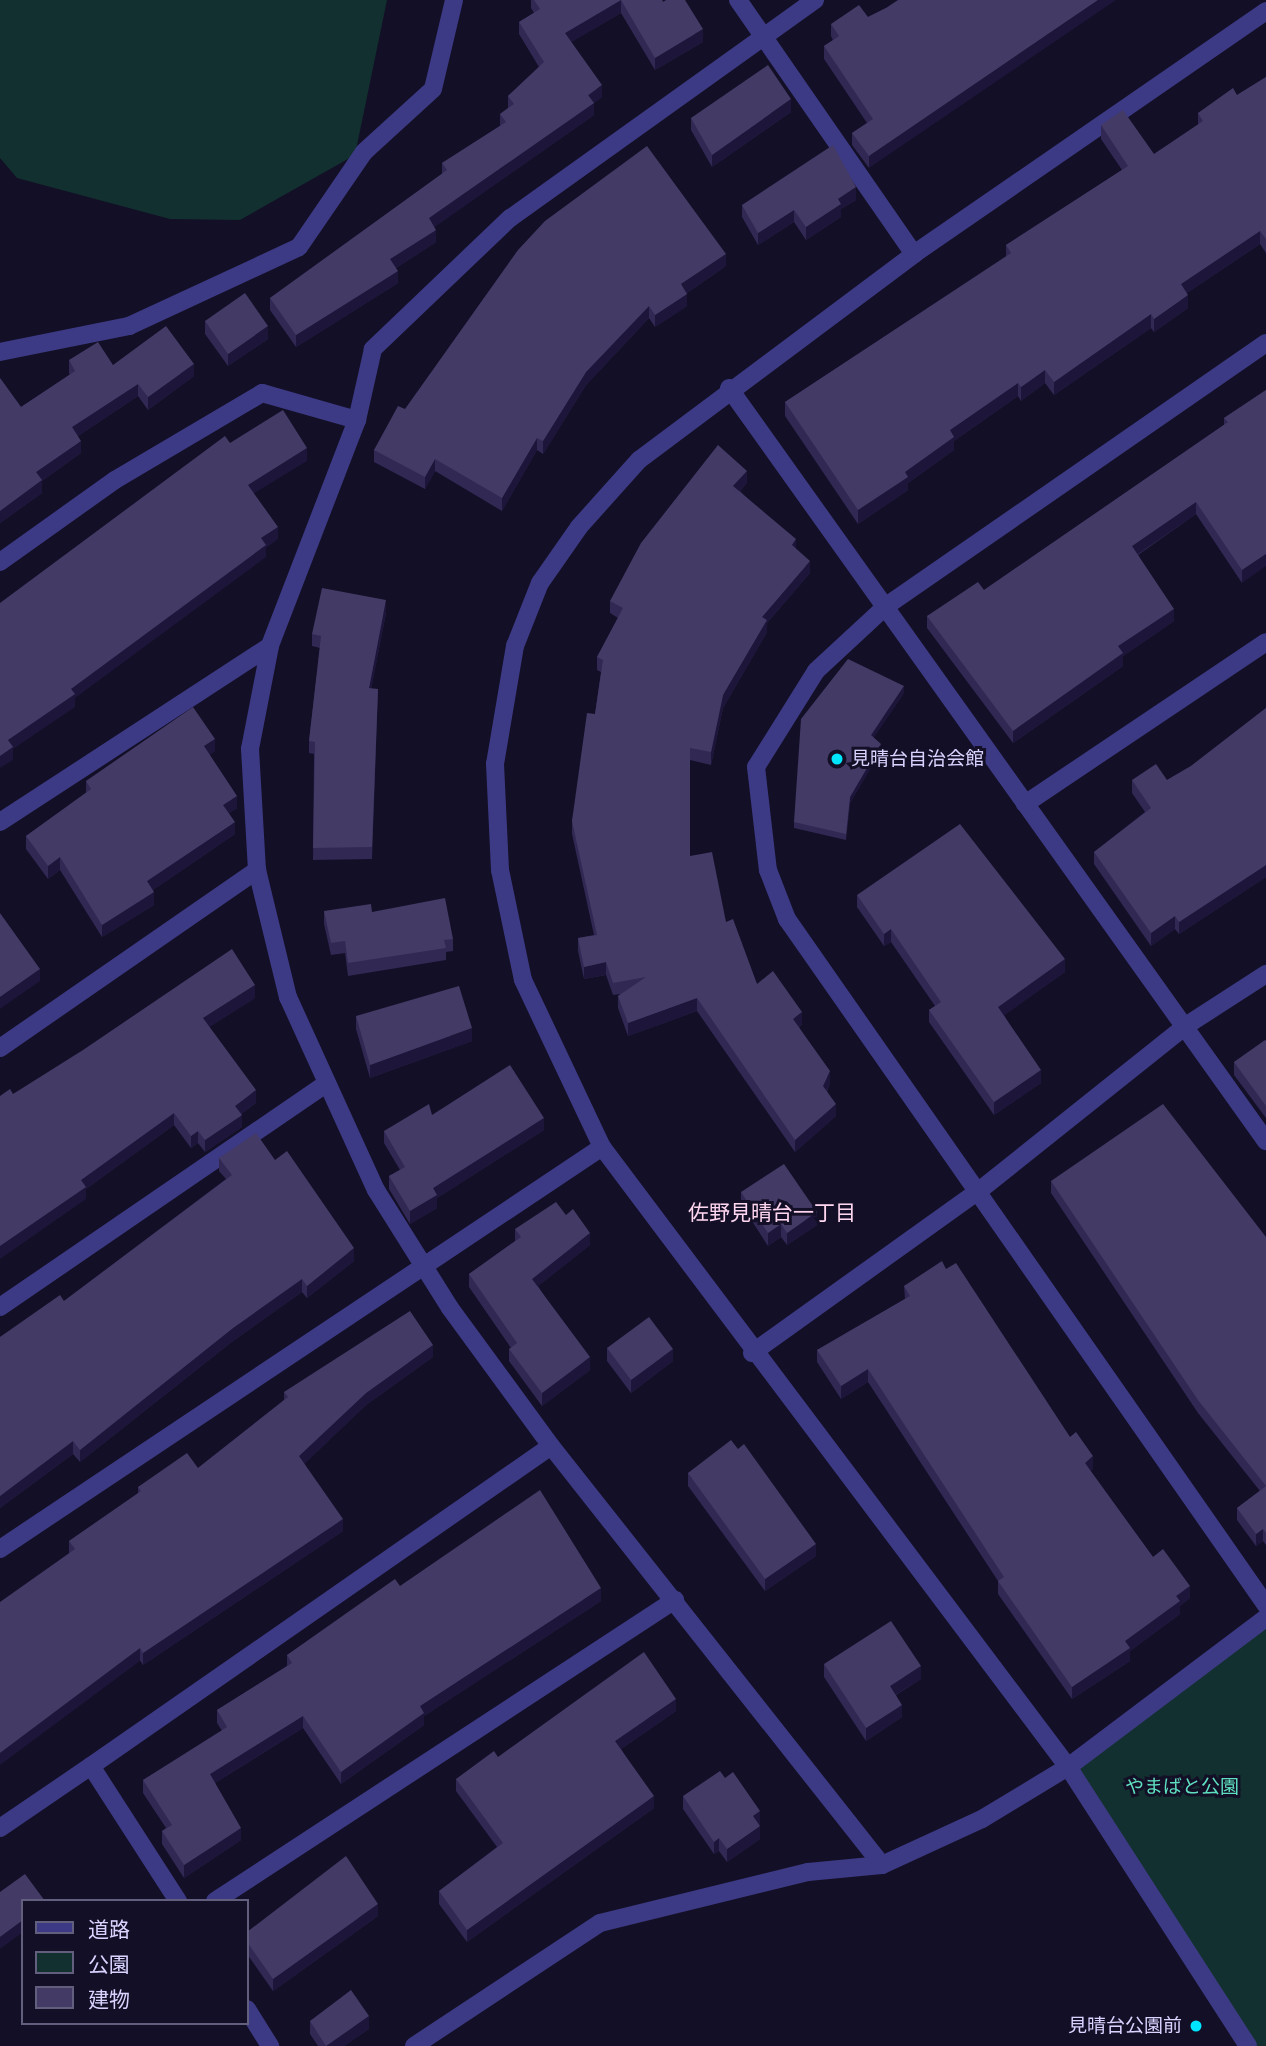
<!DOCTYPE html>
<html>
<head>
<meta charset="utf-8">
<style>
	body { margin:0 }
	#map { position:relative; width:1266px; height:2046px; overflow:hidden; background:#130f26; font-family:Rubik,"Noto Sans JP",sans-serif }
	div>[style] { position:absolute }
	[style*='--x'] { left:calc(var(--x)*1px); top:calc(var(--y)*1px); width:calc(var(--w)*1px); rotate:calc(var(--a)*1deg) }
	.green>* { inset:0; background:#12302f }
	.minor>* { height:18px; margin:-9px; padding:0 9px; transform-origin:9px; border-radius:9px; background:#3d3a85 }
	.wall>* { inset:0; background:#312854 }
	.shaded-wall>* { inset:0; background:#1d163a }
	.building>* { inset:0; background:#433a66 }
	.dots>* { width:19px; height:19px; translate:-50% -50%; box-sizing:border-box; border:4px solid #130f26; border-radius:50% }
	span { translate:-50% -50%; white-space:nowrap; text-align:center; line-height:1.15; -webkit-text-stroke:6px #130f26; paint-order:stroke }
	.poi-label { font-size:19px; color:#d9d4ff }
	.left { translate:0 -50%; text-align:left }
	.right { translate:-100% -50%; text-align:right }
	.park-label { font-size:19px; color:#5fe0c0 }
	.neighbourhood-label { font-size:21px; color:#ffd6f0 }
	.legend { position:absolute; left:21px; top:1899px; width:228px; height:126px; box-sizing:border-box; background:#130f26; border:2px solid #625e7d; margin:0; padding:9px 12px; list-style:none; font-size:21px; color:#d9d4ff }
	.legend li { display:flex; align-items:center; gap:14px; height:35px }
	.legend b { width:35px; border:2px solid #625e7d }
</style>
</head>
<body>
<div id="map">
	<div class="green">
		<div style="clip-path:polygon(0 0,387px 0,355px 155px,240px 220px,170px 219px,17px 178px,0 158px)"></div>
		<div style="clip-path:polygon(1266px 1618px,1266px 2046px,1248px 2046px,1068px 1767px)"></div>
	</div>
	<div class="minor">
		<div style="--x:738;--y:0;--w:309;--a:55.3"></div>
		<div style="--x:815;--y:0;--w:375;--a:144.4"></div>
		<div style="--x:510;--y:218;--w:190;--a:136.3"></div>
		<div style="--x:373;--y:349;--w:73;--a:102.7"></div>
		<div style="--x:357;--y:420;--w:242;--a:111.1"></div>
		<div style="--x:270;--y:646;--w:105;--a:101"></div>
		<div style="--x:250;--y:749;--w:121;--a:86.7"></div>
		<div style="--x:257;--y:870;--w:131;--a:76.3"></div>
		<div style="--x:288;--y:997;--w:212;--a:65.5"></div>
		<div style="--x:376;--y:1190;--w:139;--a:57.9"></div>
		<div style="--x:450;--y:1308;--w:171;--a:53.8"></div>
		<div style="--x:551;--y:1446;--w:534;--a:51.69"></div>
		<div style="--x:1266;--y:343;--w:464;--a:145.3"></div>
		<div style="--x:885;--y:607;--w:94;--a:137.2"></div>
		<div style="--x:816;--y:671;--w:113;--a:122"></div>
		<div style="--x:756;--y:767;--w:104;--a:83.4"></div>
		<div style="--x:768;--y:870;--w:53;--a:68.8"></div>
		<div style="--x:787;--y:919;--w:837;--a:55.08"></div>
		<div style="--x:0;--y:352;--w:132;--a:-11.4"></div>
		<div style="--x:129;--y:326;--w:187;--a:-24.9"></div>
		<div style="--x:299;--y:247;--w:115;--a:-55.6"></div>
		<div style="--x:364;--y:152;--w:93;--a:-42.4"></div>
		<div style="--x:433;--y:89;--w:91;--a:-76.7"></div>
		<div style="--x:729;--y:388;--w:925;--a:54.51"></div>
		<div style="--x:0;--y:562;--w:141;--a:-35.5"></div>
		<div style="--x:115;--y:480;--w:171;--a:-30.6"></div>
		<div style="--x:262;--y:393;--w:99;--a:15.9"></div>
		<div style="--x:1025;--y:804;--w:290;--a:-33.9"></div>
		<div style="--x:0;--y:822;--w:322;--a:-33.1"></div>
		<div style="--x:0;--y:1048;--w:313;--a:-34.7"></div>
		<div style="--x:0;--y:1307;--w:393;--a:-34.4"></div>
		<div style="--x:752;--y:1353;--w:280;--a:-35.6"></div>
		<div style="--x:980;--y:1190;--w:261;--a:-38.6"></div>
		<div style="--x:1184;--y:1027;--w:98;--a:-32.9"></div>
		<div style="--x:0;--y:1549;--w:724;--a:-33.73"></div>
		<div style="--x:91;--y:1766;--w:560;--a:-34.82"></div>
		<div style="--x:0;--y:1828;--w:110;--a:-34.3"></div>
		<div style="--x:91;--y:1766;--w:161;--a:57.2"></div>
		<div style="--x:215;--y:1901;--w:550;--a:-33.2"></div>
		<div style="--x:247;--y:2009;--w:44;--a:58.1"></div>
		<div style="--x:414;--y:2046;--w:223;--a:-33.5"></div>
		<div style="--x:600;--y:1923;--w:214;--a:-13.8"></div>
		<div style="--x:808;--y:1872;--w:74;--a:-5.4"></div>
		<div style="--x:882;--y:1865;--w:110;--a:-24.7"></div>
		<div style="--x:982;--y:1819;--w:100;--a:-31.2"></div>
		<div style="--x:1068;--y:1767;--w:248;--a:-37"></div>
		<div style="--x:1248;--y:2046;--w:332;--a:-122.8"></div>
		<div style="--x:1068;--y:1767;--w:776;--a:-126.93"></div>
		<div style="--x:602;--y:1147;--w:185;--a:-115.3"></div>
		<div style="--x:523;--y:980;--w:112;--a:-101.8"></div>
		<div style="--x:500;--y:870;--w:106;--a:-92.7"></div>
		<div style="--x:495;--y:764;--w:120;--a:-80.4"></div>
		<div style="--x:515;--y:646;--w:68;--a:-68.4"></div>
		<div style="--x:540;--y:583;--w:68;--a:-55.1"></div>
		<div style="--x:579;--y:527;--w:90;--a:-48.2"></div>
		<div style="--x:639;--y:460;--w:344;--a:-36.8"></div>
		<div style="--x:914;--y:254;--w:428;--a:-34.6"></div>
	</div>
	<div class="wall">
		<div style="clip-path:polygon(531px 0,662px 0,703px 42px,655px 70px,621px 13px,571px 42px,602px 97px,594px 103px,594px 115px,434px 227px,436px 242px,396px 268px,398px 283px,296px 347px,270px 310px,270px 298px,442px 174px,442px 163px,500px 126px,500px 114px,508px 108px,508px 96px,539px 67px,519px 34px,519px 22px,534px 13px,531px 8px)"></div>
		<div style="clip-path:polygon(886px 8px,869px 168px,852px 145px,852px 133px,867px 123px,824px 59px,824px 46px,833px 40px,831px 36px,831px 24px,868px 17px)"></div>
		<div style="clip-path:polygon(1266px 77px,1266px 253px,1260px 244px,1187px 293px,1188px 308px,1154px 332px,1151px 328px,1054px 395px,1045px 383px,1021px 401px,1018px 396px,954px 441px,954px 450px,908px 483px,908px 490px,858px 524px,785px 416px,785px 402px,1006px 257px,1006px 245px,1122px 170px,1101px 139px,1101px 125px,1154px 154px,1198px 125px,1198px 113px,1237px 95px)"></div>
		<div style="clip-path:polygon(791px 112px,712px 167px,691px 130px,691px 118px)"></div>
		<div style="clip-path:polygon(856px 200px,841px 209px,841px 217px,806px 240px,794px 222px,758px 245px,742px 217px,742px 205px)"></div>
		<div style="clip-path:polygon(726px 266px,687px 293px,687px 306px,655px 327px,649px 318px,586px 385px,543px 454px,537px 450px,502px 511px,435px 471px,425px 489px,374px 462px,374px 450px,405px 409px)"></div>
		<div style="clip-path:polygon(205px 321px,268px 339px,228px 366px,205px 334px)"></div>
		<div style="clip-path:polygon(69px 360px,194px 376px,148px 410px,138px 396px,78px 436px,81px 453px,42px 481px,42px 493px,0 523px,0 378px,21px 407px,70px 375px,69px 373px)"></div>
		<div style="clip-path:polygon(1266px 390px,1242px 583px,1196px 514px,1138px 555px,1174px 621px,1123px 656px,1123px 666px,1013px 743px,927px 628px,927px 616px,984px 590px,1224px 425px,1224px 418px)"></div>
		<div style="clip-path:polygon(747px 483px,740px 491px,796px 549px,810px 573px,767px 623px,767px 632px,723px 708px,711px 765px,690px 760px,690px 856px,726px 922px,757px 984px,802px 1024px,799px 1027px,830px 1083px,827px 1091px,836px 1116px,795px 1152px,697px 1011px,628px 1036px,618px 1008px,618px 996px,620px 994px,613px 995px,606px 975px,584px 979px,578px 951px,578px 938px,594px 935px,572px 834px,572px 821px,595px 714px,601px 672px,597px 670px,597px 657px,618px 618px,610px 613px,610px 601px)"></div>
		<div style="clip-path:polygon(386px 613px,371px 689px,378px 689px,372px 859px,313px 860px,314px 754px,309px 753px,309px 741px,320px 648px,312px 646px,312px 634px)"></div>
		<div style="clip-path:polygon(904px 693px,873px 738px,881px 750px,850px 803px,846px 840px,794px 828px,794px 822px)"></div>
		<div style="clip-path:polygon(1266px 708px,1266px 877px,1179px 934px,1175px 929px,1151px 946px,1094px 864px,1094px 852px,1145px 812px,1132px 793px,1132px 780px,1167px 780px,1191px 766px)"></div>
		<div style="clip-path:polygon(215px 751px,209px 755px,237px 808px,229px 813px,235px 834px,153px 890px,154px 905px,102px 937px,60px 870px,48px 879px,26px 849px,26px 836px,86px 793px,86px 781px)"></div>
		<div style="clip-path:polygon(857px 895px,1065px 972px,1004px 1015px,1041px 1083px,994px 1115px,929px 1022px,929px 1010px,935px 1006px,891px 942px,884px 946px,857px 907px)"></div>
		<div style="clip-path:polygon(324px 911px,372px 912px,453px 939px,453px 951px,446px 952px,446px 960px,348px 976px,345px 953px,331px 955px,324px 924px)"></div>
		<div style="clip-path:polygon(255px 998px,209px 1027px,256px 1103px,241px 1114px,242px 1127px,205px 1152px,198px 1143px,191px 1148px,174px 1125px,86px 1189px,86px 1199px,13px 1094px)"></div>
		<div style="clip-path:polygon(356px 1016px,472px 1041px,370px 1078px,356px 1029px)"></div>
		<div style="clip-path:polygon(1266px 1041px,1266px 1118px,1234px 1075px,1234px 1062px)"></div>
		<div style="clip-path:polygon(432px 1115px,544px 1130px,437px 1198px,437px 1208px,410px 1224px,389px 1189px,389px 1176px,400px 1170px,384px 1143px,384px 1131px)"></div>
		<div style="clip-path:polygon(219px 1158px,275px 1160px,354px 1261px,307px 1298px,302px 1292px,233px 1341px,80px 1462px,73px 1454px,0 1508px,0 1337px,64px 1301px,226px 1179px,219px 1171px)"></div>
		<div style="clip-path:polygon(1051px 1181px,1266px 1237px,1266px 1545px,1263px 1541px,1256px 1546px,1237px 1520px,1237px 1508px,1260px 1491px,1198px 1413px,1051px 1193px)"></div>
		<div style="clip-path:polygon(741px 1192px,817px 1225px,787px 1245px,781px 1237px,768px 1246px,741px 1204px)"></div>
		<div style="clip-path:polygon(515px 1229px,590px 1245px,538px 1286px,590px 1370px,542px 1406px,509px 1361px,509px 1349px,511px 1348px,469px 1287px,469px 1274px,515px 1241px)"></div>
		<div style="clip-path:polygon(946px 1269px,1093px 1469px,1090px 1471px,1153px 1557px,1190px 1598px,1180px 1606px,1180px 1614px,1130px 1651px,1130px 1661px,1072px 1699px,998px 1594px,998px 1581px,868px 1382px,841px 1399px,817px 1362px,817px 1350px,905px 1299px,904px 1286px)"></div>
		<div style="clip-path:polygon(607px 1348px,673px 1361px,631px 1393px,607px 1361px)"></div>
		<div style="clip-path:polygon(433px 1357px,366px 1405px,304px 1464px,343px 1531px,143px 1665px,69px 1553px,69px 1541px,138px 1494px,138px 1487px,198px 1468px,284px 1400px,284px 1392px)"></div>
		<div style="clip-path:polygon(738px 1449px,816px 1556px,765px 1591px,688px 1486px,688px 1473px)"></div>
		<div style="clip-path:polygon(400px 1586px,601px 1601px,424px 1716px,424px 1725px,341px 1784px,303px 1728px,215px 1783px,241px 1840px,184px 1878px,162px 1844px,162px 1831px,166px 1828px,143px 1793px,143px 1780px,222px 1731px,217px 1723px,217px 1710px,287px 1666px,287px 1655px)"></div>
		<div style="clip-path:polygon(824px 1664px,921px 1679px,896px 1695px,902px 1717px,866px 1741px,824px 1677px)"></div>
		<div style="clip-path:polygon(676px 1711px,621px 1749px,654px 1808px,467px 1942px,439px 1904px,439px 1891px,497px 1847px,456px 1791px,456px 1779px,498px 1757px)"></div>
		<div style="clip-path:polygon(683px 1796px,760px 1824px,759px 1825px,760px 1839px,727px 1862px,719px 1851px,714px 1854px,683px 1809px)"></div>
		<div style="clip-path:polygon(378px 1916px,273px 1991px,247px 1954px,247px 1932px)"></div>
		<div style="clip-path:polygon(310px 2021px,369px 2029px,344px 2046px,318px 2046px,310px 2034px)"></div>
	</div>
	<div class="shaded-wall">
		<div style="clip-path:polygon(621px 0,621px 13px,565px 46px,565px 33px)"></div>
		<div style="clip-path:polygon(1098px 0,1116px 0,869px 168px,869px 156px)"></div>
		<div style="clip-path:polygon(703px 29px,703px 42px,655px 70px,655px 58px)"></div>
		<div style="clip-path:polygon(602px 85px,602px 97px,594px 103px,594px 115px,429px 231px,429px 218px)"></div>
		<div style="clip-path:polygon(791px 99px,791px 112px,712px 167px,712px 155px)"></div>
		<div style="clip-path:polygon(856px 187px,856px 200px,841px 209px,841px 217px,806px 240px,806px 227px,838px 199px)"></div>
		<div style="clip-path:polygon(794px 210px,794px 222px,758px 245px,758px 233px)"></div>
		<div style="clip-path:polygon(436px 230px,436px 242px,390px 272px,390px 259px)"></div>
		<div style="clip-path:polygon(1260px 231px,1260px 244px,1181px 297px,1181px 284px)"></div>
		<div style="clip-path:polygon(726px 254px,726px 266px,681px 297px,681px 284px)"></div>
		<div style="clip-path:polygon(398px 271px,398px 283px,296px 347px,296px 335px)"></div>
		<div style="clip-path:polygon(687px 294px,687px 306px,655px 327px,655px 315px)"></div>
		<div style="clip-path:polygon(1188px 295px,1188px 308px,1154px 332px,1154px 319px)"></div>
		<div style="clip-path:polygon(649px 306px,649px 318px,586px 385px,543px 454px,543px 441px,586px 372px)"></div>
		<div style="clip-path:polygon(1151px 314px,1151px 328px,1054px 395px,1054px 382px)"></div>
		<div style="clip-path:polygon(268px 326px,268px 339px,228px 366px,228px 354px)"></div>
		<div style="clip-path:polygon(194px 364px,194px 376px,148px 410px,148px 397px)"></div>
		<div style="clip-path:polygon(1045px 370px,1045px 383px,1021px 401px,1021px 387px)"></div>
		<div style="clip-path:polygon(1018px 383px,1018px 396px,954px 441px,954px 450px,908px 483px,908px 490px,858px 524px,858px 510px,905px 472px,950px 430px)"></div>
		<div style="clip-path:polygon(138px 384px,138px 396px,72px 440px,72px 427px)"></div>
		<div style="clip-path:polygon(537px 438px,537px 450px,502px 511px,502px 498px)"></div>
		<div style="clip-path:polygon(81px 441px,81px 453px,42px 481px,42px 493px,0 523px,0 511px,36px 472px)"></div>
		<div style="clip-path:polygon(307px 448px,307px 461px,248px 497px,248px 485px)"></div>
		<div style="clip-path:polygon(435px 459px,435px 471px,425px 489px,425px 477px)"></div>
		<div style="clip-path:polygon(747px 471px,747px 483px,733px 498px,733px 486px)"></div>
		<div style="clip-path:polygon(1196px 502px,1196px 514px,1132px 558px,1132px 546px)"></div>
		<div style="clip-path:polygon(278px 527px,278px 539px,266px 548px,266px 557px,75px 698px,75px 707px,13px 749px,13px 760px,0 768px,0 756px,8px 740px,71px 689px,261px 538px)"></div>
		<div style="clip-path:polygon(796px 539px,796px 552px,792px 545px)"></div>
		<div style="clip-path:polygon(1266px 554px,1266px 566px,1242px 583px,1242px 570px)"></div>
		<div style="clip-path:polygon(810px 561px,810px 573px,767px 623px,767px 632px,723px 708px,711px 765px,711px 752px,723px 695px,762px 617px)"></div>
		<div style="clip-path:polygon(386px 600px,386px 613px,369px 701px,369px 688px)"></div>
		<div style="clip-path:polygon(1174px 609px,1174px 621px,1123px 656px,1123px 666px,1013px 743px,1013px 731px,1118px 646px)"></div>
		<div style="clip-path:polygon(904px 686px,904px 693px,871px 742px,871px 735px)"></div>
		<div style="clip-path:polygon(215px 739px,215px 751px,204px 759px,204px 746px)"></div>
		<div style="clip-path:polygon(881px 744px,881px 750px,850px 803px,846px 840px,850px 797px)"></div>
		<div style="clip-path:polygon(237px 796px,237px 808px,223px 817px,223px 805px)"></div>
		<div style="clip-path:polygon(235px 822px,235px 834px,147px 894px,147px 881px)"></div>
		<div style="clip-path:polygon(60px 857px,60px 870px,48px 879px,48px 866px)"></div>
		<div style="clip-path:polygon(1266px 865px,1266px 877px,1179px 934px,1179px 922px)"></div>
		<div style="clip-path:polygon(154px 892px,154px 905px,102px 937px,102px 925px)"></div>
		<div style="clip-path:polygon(1175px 916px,1175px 929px,1151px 946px,1151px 933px)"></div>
		<div style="clip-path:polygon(891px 929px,891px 942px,884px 946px,884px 934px)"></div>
		<div style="clip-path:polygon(1065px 959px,1065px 972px,998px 1020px,998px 1007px)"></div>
		<div style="clip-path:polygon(606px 962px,606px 975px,584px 979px,584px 967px)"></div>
		<div style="clip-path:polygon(40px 969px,40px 981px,0 1009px,0 997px)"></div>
		<div style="clip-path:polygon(255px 985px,255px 998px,203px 1031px,203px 1018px)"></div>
		<div style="clip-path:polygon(697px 998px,697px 1011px,628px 1036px,628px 1023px)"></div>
		<div style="clip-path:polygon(802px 1012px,802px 1024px,793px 1031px,793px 1019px)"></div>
		<div style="clip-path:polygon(472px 1028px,472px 1041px,370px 1078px,370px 1065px)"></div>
		<div style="clip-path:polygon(1041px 1070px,1041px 1083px,994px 1115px,994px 1102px)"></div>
		<div style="clip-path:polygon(830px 1071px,830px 1083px,823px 1098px,823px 1086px)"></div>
		<div style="clip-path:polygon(256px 1090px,256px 1103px,235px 1118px,235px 1106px)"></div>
		<div style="clip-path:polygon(836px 1104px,836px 1116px,795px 1152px,795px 1140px)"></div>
		<div style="clip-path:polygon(174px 1113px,174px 1125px,86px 1189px,86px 1199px,0 1259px,0 1246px,81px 1180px)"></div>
		<div style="clip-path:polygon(242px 1115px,242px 1127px,205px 1152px,205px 1140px)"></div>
		<div style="clip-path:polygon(544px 1118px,544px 1130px,437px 1198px,437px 1208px,410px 1224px,410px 1211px,433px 1188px)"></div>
		<div style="clip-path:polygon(198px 1131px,198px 1143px,191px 1148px,191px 1136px)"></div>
		<div style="clip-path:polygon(817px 1212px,817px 1225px,787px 1245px,787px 1233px)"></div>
		<div style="clip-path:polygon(781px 1224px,781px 1237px,768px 1246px,768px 1233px)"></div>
		<div style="clip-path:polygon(590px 1233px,590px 1245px,532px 1291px,532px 1279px)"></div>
		<div style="clip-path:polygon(354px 1248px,354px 1261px,307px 1298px,307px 1286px)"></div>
		<div style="clip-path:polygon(302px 1279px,302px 1292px,233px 1341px,80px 1462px,80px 1450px,233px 1328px)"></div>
		<div style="clip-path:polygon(433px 1345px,433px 1357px,366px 1405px,299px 1469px,299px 1456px,366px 1393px)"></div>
		<div style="clip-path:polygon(673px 1349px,673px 1361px,631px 1393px,631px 1380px)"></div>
		<div style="clip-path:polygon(590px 1357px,590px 1370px,542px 1406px,542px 1393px)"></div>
		<div style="clip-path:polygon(868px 1369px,868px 1382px,841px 1399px,841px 1386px)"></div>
		<div style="clip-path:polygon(73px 1441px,73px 1454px,0 1508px,0 1496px)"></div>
		<div style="clip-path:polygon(1093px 1456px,1093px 1469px,1085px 1475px,1085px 1463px)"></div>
		<div style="clip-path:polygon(343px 1519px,343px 1531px,143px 1665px,143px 1653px)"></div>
		<div style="clip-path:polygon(1263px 1529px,1263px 1541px,1256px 1546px,1256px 1534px)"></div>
		<div style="clip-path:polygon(816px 1544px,816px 1556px,765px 1591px,765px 1579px)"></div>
		<div style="clip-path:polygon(1190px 1586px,1190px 1598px,1180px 1606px,1180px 1614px,1130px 1651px,1130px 1661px,1072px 1699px,1072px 1687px,1176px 1596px)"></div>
		<div style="clip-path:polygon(601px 1588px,601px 1601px,424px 1716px,424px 1725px,341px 1784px,341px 1772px,420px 1706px)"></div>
		<div style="clip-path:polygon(140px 1648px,140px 1661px,0 1765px,0 1753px)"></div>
		<div style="clip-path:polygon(921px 1666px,921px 1679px,890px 1698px,890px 1686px)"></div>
		<div style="clip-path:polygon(676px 1699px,676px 1711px,615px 1753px,615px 1741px)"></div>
		<div style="clip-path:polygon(902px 1705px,902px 1717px,866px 1741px,866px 1728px)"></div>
		<div style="clip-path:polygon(303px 1716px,303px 1728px,210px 1786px,210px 1774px)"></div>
		<div style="clip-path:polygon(654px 1796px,654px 1808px,467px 1942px,467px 1930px)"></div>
		<div style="clip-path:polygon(760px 1811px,760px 1824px,753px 1829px,753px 1816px)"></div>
		<div style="clip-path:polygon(760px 1826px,760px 1839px,727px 1862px,727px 1849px)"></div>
		<div style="clip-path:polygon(241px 1828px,241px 1840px,184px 1878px,184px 1865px)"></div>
		<div style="clip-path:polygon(719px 1838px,719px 1851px,714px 1854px,714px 1842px)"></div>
		<div style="clip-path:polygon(378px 1904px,378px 1916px,273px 1991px,273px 1979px)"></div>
		<div style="clip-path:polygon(23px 1920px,23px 1932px,0 1949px,0 1937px)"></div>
		<div style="clip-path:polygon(369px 2016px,369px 2029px,344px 2046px,326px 2046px)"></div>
	</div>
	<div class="building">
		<div style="clip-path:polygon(534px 0,662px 0,663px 2px,666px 0,685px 0,703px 29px,655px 58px,621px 0,565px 33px,602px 85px,588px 95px,594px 103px,429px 218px,436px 230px,390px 259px,398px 271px,296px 335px,270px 298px,447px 170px,442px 163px,506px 122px,500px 114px,514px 104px,508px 96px,544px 62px,519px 22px,540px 9px)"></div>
		<div style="clip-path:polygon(898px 0,1098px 0,869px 156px,852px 133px,873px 119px,824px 46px,839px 36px,831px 24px,859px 5px,868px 17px,886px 8px)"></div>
		<div style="clip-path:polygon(768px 65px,791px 99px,712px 155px,691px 118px)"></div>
		<div style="clip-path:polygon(1266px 77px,1266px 239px,1260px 231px,1181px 284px,1188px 295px,1154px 319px,1151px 314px,1054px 382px,1045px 370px,1021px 387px,1018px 383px,950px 430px,954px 437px,905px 472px,908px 477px,858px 510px,785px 402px,1011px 253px,1006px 245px,1128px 166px,1101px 125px,1123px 110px,1154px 154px,1203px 121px,1198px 113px,1233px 88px,1237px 95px)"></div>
		<div style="clip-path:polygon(833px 145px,856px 187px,838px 199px,841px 204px,806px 227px,794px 210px,758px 233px,742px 205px)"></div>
		<div style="clip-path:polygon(647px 146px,726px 254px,681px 284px,687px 294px,655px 315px,649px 306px,586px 372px,543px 441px,537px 438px,502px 498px,435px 459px,425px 477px,374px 450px,398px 406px,405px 409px,518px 250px,545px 221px)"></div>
		<div style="clip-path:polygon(245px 293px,268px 326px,228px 354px,205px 321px)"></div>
		<div style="clip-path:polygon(166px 326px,194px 364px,148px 397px,138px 384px,72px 427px,81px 441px,36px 472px,42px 480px,0 511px,0 378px,21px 407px,75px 371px,69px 360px,98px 342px,113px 365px)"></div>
		<div style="clip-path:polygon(1266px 390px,1266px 554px,1242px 570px,1196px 502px,1132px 546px,1174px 609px,1118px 646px,1123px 653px,1013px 731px,927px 616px,978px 582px,984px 590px,1228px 422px,1224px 418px)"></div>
		<div style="clip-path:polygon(283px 410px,307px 448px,248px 485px,278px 527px,261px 538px,266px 545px,71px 689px,75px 694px,8px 740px,13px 747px,0 756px,0 603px,225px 436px,230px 443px)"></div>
		<div style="clip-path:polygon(718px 445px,747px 471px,733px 486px,796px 539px,792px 545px,810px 561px,762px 617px,767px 620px,723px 695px,711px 752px,690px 748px,690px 856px,712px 852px,726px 922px,733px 919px,757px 984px,773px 971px,802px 1012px,793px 1019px,830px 1071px,823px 1086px,836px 1104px,795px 1140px,697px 998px,628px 1023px,618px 996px,646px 977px,613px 983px,606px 962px,584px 967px,578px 938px,597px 935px,572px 821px,587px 713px,595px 714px,603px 660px,597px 657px,623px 608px,610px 601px,641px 543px)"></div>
		<div style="clip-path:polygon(322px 588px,386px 600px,369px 688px,378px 689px,372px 847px,313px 848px,315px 742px,309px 741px,321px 636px,312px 634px)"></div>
		<div style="clip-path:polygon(848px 659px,904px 686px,871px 735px,881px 744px,850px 797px,846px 834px,794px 822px,801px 719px)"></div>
		<div style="clip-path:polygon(193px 707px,215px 739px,204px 746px,237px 796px,223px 805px,235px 822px,147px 881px,154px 892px,102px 925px,60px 857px,48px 866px,26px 836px,91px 789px,86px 781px)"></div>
		<div style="clip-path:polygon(1266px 708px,1266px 865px,1179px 922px,1175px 916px,1151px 933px,1094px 852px,1151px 808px,1132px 780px,1156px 764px,1167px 780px,1191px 766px)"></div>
		<div style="clip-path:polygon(960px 824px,1065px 959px,998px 1007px,1041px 1070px,994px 1102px,929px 1010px,941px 1002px,891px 929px,884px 934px,857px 895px)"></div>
		<div style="clip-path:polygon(445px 898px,453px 939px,444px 940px,446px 948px,348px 963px,345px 941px,331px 943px,324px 911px,371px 904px,372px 912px)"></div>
		<div style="clip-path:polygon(0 913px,40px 969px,0 997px)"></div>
		<div style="clip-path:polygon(232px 949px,255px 985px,203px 1018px,256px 1090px,235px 1106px,242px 1115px,205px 1140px,198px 1131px,191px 1136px,174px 1113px,81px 1180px,86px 1187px,0 1246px,0 1096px,10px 1089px,13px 1094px,83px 1050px)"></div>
		<div style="clip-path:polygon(459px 986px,472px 1028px,370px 1065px,356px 1016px)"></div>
		<div style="clip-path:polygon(1265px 1040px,1266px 1041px,1266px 1106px,1234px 1062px)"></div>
		<div style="clip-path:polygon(510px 1065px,544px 1118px,433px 1188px,437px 1195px,410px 1211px,389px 1176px,405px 1167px,384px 1131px,429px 1104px,432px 1115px)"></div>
		<div style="clip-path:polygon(1163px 1104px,1266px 1237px,1266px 1533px,1263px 1529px,1256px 1534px,1237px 1508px,1266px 1486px,1198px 1400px,1051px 1181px)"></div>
		<div style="clip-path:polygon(256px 1133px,275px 1160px,287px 1151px,354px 1248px,307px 1286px,302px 1279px,233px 1328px,80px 1450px,73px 1441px,0 1496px,0 1337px,60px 1295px,64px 1301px,232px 1175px,219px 1158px)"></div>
		<div style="clip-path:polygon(784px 1164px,817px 1212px,787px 1233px,781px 1224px,768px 1233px,741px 1192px)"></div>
		<div style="clip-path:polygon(556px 1202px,566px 1215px,573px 1209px,590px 1233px,532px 1279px,590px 1357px,542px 1393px,509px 1349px,517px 1343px,469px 1274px,521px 1237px,515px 1229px)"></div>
		<div style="clip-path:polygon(942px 1261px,946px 1269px,956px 1263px,1070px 1437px,1076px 1432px,1093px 1456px,1085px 1463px,1153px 1557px,1163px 1549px,1190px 1586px,1176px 1596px,1180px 1601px,1125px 1641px,1130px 1648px,1072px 1687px,998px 1581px,1004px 1577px,868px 1369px,841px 1386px,817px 1350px,910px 1296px,904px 1286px)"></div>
		<div style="clip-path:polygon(410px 1311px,433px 1345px,366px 1393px,299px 1456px,343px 1519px,143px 1653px,140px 1648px,0 1753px,0 1602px,75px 1549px,69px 1541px,141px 1491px,138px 1487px,187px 1453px,198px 1468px,288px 1397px,284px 1392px)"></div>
		<div style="clip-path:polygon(649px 1317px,673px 1349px,631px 1380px,607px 1348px)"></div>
		<div style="clip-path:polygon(731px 1440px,738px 1449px,744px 1444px,816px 1544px,765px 1579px,688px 1473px)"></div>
		<div style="clip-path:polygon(540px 1490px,601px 1588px,420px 1706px,424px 1713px,341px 1772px,303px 1716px,210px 1774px,241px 1828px,184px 1865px,162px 1831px,172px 1825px,143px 1780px,227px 1727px,217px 1710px,292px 1663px,287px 1655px,395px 1579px,400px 1586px)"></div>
		<div style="clip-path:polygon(891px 1621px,921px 1666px,890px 1686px,902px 1705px,866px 1728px,824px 1664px)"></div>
		<div style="clip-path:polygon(644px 1652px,676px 1699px,615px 1741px,654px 1796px,467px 1930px,439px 1891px,503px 1843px,456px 1779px,494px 1751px,498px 1757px)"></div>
		<div style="clip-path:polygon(720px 1771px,725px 1778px,733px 1772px,760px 1811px,753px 1816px,760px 1826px,727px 1849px,719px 1838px,714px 1842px,683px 1796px)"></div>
		<div style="clip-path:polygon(346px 1856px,378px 1904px,273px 1979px,247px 1942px,247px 1932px)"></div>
		<div style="clip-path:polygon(25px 1874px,45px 1901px,23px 1901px,23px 1920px,0 1937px,0 1892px)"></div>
		<div style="clip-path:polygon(351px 1990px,369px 2016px,326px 2046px,310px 2021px)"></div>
	</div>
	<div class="dots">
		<div style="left:837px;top:759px;background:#00e5ff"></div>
		<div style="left:1196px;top:2026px;background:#00e5ff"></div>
	</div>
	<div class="poi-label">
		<span class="left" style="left:851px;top:759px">見晴台自治会館</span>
		<span class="right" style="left:1182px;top:2026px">見晴台公園前</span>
	</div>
	<div class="park-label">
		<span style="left:1182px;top:1787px">やまばと公園</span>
	</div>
	<div class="neighbourhood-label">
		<span style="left:772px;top:1213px">佐野見晴台一丁目</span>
	</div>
	<ul class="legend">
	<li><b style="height:9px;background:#3d3a85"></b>道路</li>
	<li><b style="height:19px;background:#12302f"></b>公園</li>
	<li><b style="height:19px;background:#433a66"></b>建物</li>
	</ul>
</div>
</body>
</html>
